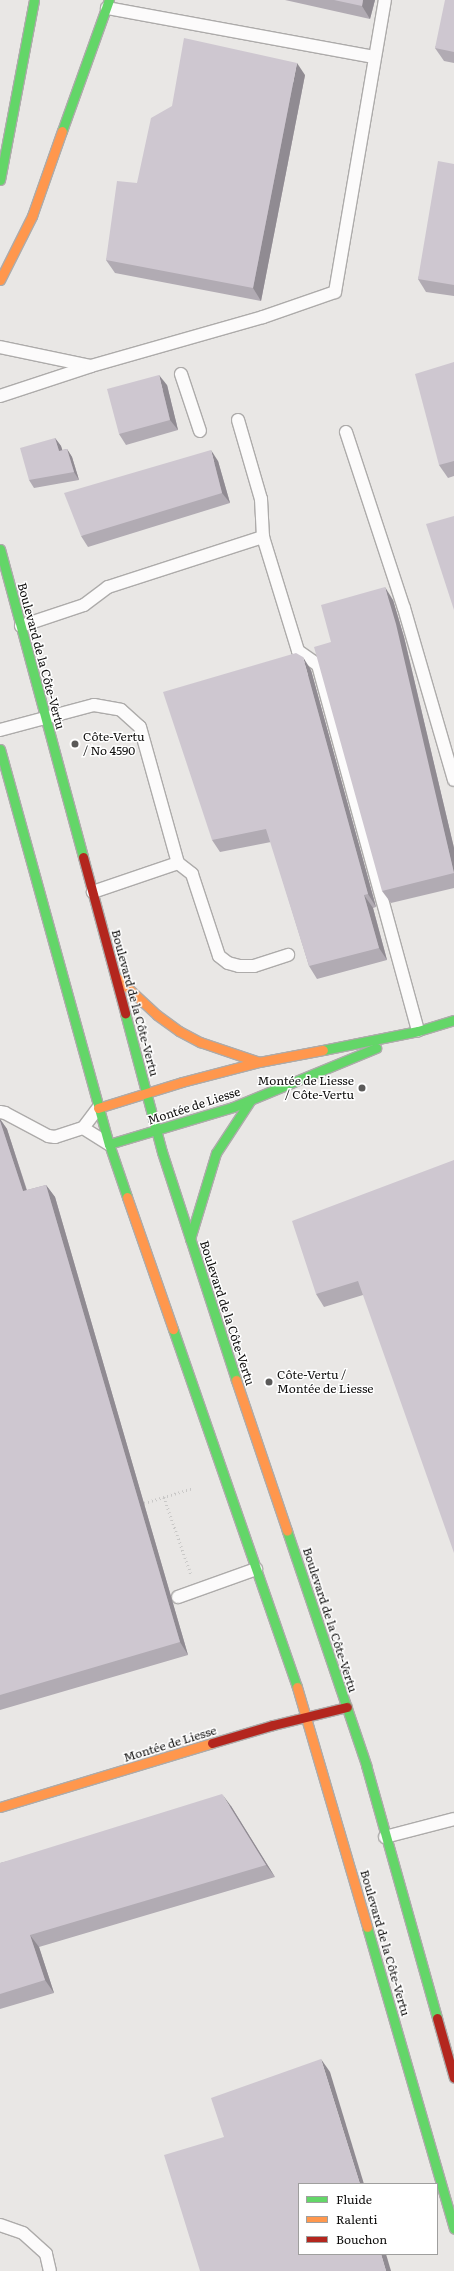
<!DOCTYPE html>
<html>
<head>
<meta charset="utf-8">
<style>
	body { margin:0 }
	#map { position:relative; width:454px; height:2271px; overflow:hidden; background:#e9e7e5; font-family:Literata,serif }
	div>[style] { position:absolute }
	[style*='--x'] { left:calc(var(--x)*1px); top:calc(var(--y)*1px); width:calc(var(--w)*1px); rotate:calc(var(--a)*1deg) }
	.path>* { height:2.5px; margin-top:-1.25px; transform-origin:0; background:repeating-linear-gradient(90deg,#c9c8c7 0 1px,transparent 0 4px) }
	.roads { filter:drop-shadow(1px 0 #adabaa) drop-shadow(-1px 0 #adabaa) drop-shadow(0 1px #adabaa) drop-shadow(0 -1px #adabaa) }
	.lane>* { height:12px; margin:-6px; padding:0 6px; transform-origin:6px; border-radius:6px; background:#fcfbfb }
	.fast>* { height:9px; margin:-4.5px; padding:0 4.5px; transform-origin:4.5px; border-radius:4.5px; background:#63d668 }
	.slow>* { height:9px; margin:-4.5px; padding:0 4.5px; transform-origin:4.5px; border-radius:4.5px; background:#ff974d }
	.jam>* { height:9px; margin:-4.5px; padding:0 4.5px; transform-origin:4.5px; border-radius:4.5px; background:#b3261e }
	.wall>* { inset:0; background:#b1abb3 }
	.shaded-wall>* { inset:0; background:#908b92 }
	.building>* { inset:0; background:#cec7d0 }
	.dots>* { width:11px; height:11px; translate:-50% -50%; box-sizing:border-box; border:2px solid #fff; border-radius:50% }
	span { translate:-50% -50%; white-space:nowrap; text-align:center; line-height:1.15; -webkit-text-stroke:3px #fff; paint-order:stroke }
	.street-label { font-size:12px; color:#0f0e0d }
	.poi-label { font-size:12px; color:#0f0e0d }
	.left { translate:0 -50%; text-align:left }
	.right { translate:-100% -50%; text-align:right }
	.legend { position:absolute; left:298px; top:2183px; width:140px; height:72px; box-sizing:border-box; background:#fff; border:1px solid #9f9f9e; margin:0; padding:5px 7px; list-style:none; font-size:12px; color:#0f0e0d }
	.legend li { display:flex; align-items:center; gap:8px; height:20px }
	.legend b { width:20px; border:1px solid #9f9f9e }
</style>
</head>
<body>
<div id="map">
	<div class="path">
		<div style="--x:164;--y:1497;--w:82;--a:70.7"></div>
		<div style="--x:144;--y:1503;--w:51;--a:-17"></div>
	</div>
	<div class="roads">
		<div class="lane">
			<div style="--x:107;--y:8;--w:271;--a:10.4"></div>
			<div style="--x:0;--y:347;--w:92;--a:11.9"></div>
			<div style="--x:181;--y:374;--w:60;--a:71.6"></div>
			<div style="--x:0;--y:396;--w:96;--a:-18.2"></div>
			<div style="--x:91;--y:366;--w:179;--a:-15.9"></div>
			<div style="--x:263;--y:317;--w:76;--a:-19.1"></div>
			<div style="--x:335;--y:292;--w:296;--a:-80.3"></div>
			<div style="--x:238;--y:420;--w:82;--a:73.8"></div>
			<div style="--x:261;--y:499;--w:38;--a:87"></div>
			<div style="--x:263;--y:537;--w:119;--a:72.9"></div>
			<div style="--x:298;--y:651;--w:24;--a:35"></div>
			<div style="--x:318;--y:665;--w:379;--a:74.7"></div>
			<div style="--x:346;--y:432;--w:185;--a:71.8"></div>
			<div style="--x:404;--y:608;--w:179;--a:73.8"></div>
			<div style="--x:21;--y:626;--w:66;--a:-18.4"></div>
			<div style="--x:84;--y:605;--w:30;--a:-37"></div>
			<div style="--x:108;--y:587;--w:163;--a:-17.9"></div>
			<div style="--x:0;--y:730;--w:97;--a:-14.9"></div>
			<div style="--x:94;--y:705;--w:27;--a:10"></div>
			<div style="--x:121;--y:710;--w:25;--a:42"></div>
			<div style="--x:140;--y:727;--w:141;--a:74.4"></div>
			<div style="--x:178;--y:863;--w:90;--a:161.2"></div>
			<div style="--x:178;--y:863;--w:18;--a:38"></div>
			<div style="--x:192;--y:874;--w:86;--a:71.8"></div>
			<div style="--x:219;--y:956;--w:11;--a:38"></div>
			<div style="--x:228;--y:963;--w:11;--a:15"></div>
			<div style="--x:239;--y:966;--w:15;--a:0"></div>
			<div style="--x:254;--y:966;--w:36;--a:-18"></div>
			<div style="--x:0;--y:1112;--w:5;--a:11"></div>
			<div style="--x:5;--y:1113;--w:49;--a:28.1"></div>
			<div style="--x:48;--y:1136;--w:7;--a:8"></div>
			<div style="--x:55;--y:1137;--w:29;--a:-18"></div>
			<div style="--x:83;--y:1128;--w:25;--a:-53"></div>
			<div style="--x:83;--y:1128;--w:31;--a:32"></div>
			<div style="--x:178;--y:1597;--w:83;--a:-19.7"></div>
			<div style="--x:385;--y:1837;--w:71;--a:-14.6"></div>
			<div style="--x:0;--y:2225;--w:24;--a:19"></div>
			<div style="--x:23;--y:2233;--w:31;--a:42"></div>
			<div style="--x:46;--y:2254;--w:17;--a:77"></div>
		</div>
		<div class="fast">
			<div style="--x:62;--y:131;--w:139;--a:-70.3"></div>
			<div style="--x:0;--y:180;--w:183;--a:-79.3"></div>
			<div style="--x:0;--y:549;--w:319;--a:74.9"></div>
			<div style="--x:0;--y:749;--w:410;--a:74.6"></div>
			<div style="--x:109;--y:1144;--w:56;--a:71.2"></div>
			<div style="--x:125;--y:1013;--w:144;--a:75.1"></div>
			<div style="--x:162;--y:1152;--w:240;--a:72"></div>
			<div style="--x:323;--y:1050;--w:97;--a:-11.3"></div>
			<div style="--x:418;--y:1031;--w:38;--a:-17"></div>
			<div style="--x:109;--y:1144;--w:129;--a:-16.6"></div>
			<div style="--x:233;--y:1107;--w:155;--a:-22.4"></div>
			<div style="--x:190;--y:1239;--w:90;--a:-73.2"></div>
			<div style="--x:216;--y:1153;--w:62;--a:-56.8"></div>
			<div style="--x:173;--y:1329;--w:379;--a:70.9"></div>
			<div style="--x:287;--y:1531;--w:247;--a:71.3"></div>
			<div style="--x:366;--y:1765;--w:263;--a:74.3"></div>
			<div style="--x:367;--y:1927;--w:314;--a:73.9"></div>
		</div>
		<div class="slow">
			<div style="--x:0;--y:280;--w:72;--a:-63.4"></div>
			<div style="--x:32;--y:216;--w:90;--a:-70.6"></div>
			<div style="--x:115;--y:976;--w:57;--a:42.9"></div>
			<div style="--x:157;--y:1015;--w:27;--a:36"></div>
			<div style="--x:179;--y:1031;--w:24;--a:28"></div>
			<div style="--x:200;--y:1042;--w:62;--a:18.7"></div>
			<div style="--x:98;--y:1108;--w:88;--a:-17.2"></div>
			<div style="--x:182;--y:1082;--w:80;--a:-14.6"></div>
			<div style="--x:259;--y:1062;--w:65;--a:-10.6"></div>
			<div style="--x:127;--y:1197;--w:140;--a:70.8"></div>
			<div style="--x:236;--y:1380;--w:159;--a:71.3"></div>
			<div style="--x:297;--y:1687;--w:250;--a:73.7"></div>
			<div style="--x:0;--y:1807;--w:221;--a:-16.8"></div>
		</div>
		<div class="jam">
			<div style="--x:83;--y:857;--w:162;--a:74.9"></div>
			<div style="--x:212;--y:1743;--w:64;--a:-16.4"></div>
			<div style="--x:273;--y:1725;--w:76;--a:-13.7"></div>
			<div style="--x:437;--y:2018;--w:62;--a:74.2"></div>
		</div>
	</div>
	<div class="wall">
		<div style="clip-path:polygon(285px 0,375px 0,370px 19px)"></div>
		<div style="clip-path:polygon(454px 0,454px 63px,444px 61px,435px 48px)"></div>
		<div style="clip-path:polygon(305px 75px,261px 301px,115px 273px,106px 260px,137px 183px)"></div>
		<div style="clip-path:polygon(454px 164px,454px 296px,426px 292px,418px 279px)"></div>
		<div style="clip-path:polygon(454px 362px,454px 476px,448px 478px,439px 465px)"></div>
		<div style="clip-path:polygon(167px 385px,178px 430px,126px 445px,119px 434px)"></div>
		<div style="clip-path:polygon(55px 438px,61px 446px,62px 450px,67px 449px,72px 457px,79px 480px,34px 488px,29px 480px)"></div>
		<div style="clip-path:polygon(218px 461px,230px 503px,88px 547px,81px 536px)"></div>
		<div style="clip-path:polygon(393px 600px,404px 637px,454px 848px,454px 888px,391px 903px,382px 891px)"></div>
		<div style="clip-path:polygon(311px 670px,376px 907px,373px 908px,387px 960px,317px 979px,309px 966px,271px 842px,220px 852px,212px 840px)"></div>
		<div style="clip-path:polygon(0 1119px,7px 1129px,27px 1190px,46px 1185px,55px 1197px,188px 1655px,0 1710px)"></div>
		<div style="clip-path:polygon(454px 1160px,363px 1295px,324px 1307px,316px 1294px)"></div>
		<div style="clip-path:polygon(231px 1806px,275px 1877px,39px 1947px,54px 1993px,0 2009px,0 1863px)"></div>
	</div>
	<div class="shaded-wall">
		<div style="clip-path:polygon(363px 0,375px 0,370px 19px,362px 6px)"></div>
		<div style="clip-path:polygon(297px 63px,305px 75px,261px 301px,253px 288px)"></div>
		<div style="clip-path:polygon(159px 375px,167px 385px,178px 430px,170px 420px)"></div>
		<div style="clip-path:polygon(55px 438px,61px 446px,65px 458px,59px 451px)"></div>
		<div style="clip-path:polygon(67px 449px,72px 457px,79px 480px,74px 472px)"></div>
		<div style="clip-path:polygon(211px 450px,218px 461px,230px 503px,222px 493px)"></div>
		<div style="clip-path:polygon(385px 587px,393px 600px,404px 637px,454px 848px,454px 873px)"></div>
		<div style="clip-path:polygon(303px 657px,311px 670px,376px 907px,368px 894px)"></div>
		<div style="clip-path:polygon(364px 895px,373px 908px,387px 960px,379px 948px)"></div>
		<div style="clip-path:polygon(0 1119px,7px 1129px,31px 1204px,23px 1191px,0 1121px)"></div>
		<div style="clip-path:polygon(46px 1185px,55px 1197px,188px 1655px,180px 1642px)"></div>
		<div style="clip-path:polygon(222px 1794px,231px 1806px,275px 1877px,266px 1865px)"></div>
		<div style="clip-path:polygon(30px 1935px,39px 1947px,54px 1993px,45px 1980px)"></div>
		<div style="clip-path:polygon(321px 2059px,330px 2072px,364px 2184px,360px 2184px)"></div>
		<div style="clip-path:polygon(381px 2254px,386px 2254px,391px 2271px,386px 2271px)"></div>
	</div>
	<div class="building">
		<div style="clip-path:polygon(334px 0,363px 0,362px 6px)"></div>
		<div style="clip-path:polygon(445px 0,454px 0,454px 52px,435px 48px)"></div>
		<div style="clip-path:polygon(184px 38px,297px 63px,253px 288px,106px 260px,117px 181px,137px 183px,151px 118px,172px 106px)"></div>
		<div style="clip-path:polygon(438px 161px,454px 164px,454px 285px,418px 279px)"></div>
		<div style="clip-path:polygon(454px 362px,454px 461px,439px 465px,415px 374px)"></div>
		<div style="clip-path:polygon(159px 375px,170px 420px,119px 434px,107px 389px)"></div>
		<div style="clip-path:polygon(55px 438px,59px 451px,67px 449px,74px 472px,29px 480px,20px 448px)"></div>
		<div style="clip-path:polygon(211px 450px,222px 493px,81px 536px,64px 493px)"></div>
		<div style="clip-path:polygon(454px 516px,454px 610px,426px 524px)"></div>
		<div style="clip-path:polygon(385px 587px,396px 624px,454px 873px,382px 891px,314px 647px,331px 642px,321px 605px)"></div>
		<div style="clip-path:polygon(296px 653px,303px 657px,368px 894px,364px 895px,379px 948px,309px 966px,266px 829px,212px 840px,163px 692px)"></div>
		<div style="clip-path:polygon(0 1121px,23px 1191px,46px 1185px,180px 1642px,0 1695px)"></div>
		<div style="clip-path:polygon(454px 1160px,454px 1553px,358px 1281px,316px 1294px,292px 1221px)"></div>
		<div style="clip-path:polygon(222px 1794px,266px 1865px,30px 1935px,45px 1980px,0 1994px,0 1863px)"></div>
		<div style="clip-path:polygon(321px 2059px,360px 2184px,299px 2184px,299px 2254px,381px 2254px,386px 2271px,200px 2271px,164px 2155px,224px 2137px,211px 2098px)"></div>
	</div>
	<div class="dots">
		<div style="left:75px;top:744px;background:#5b5a59"></div>
		<div style="left:362px;top:1088px;background:#5b5a59"></div>
		<div style="left:269px;top:1382px;background:#5b5a59"></div>
	</div>
	<div class="street-label">
		<span style="left:41px;top:656px;rotate:75deg">Boulevard de la Côte-Vertu</span>
		<span style="left:135px;top:1003px;rotate:75deg">Boulevard de la Côte-Vertu</span>
		<span style="left:194px;top:1106px;rotate:-18deg">Montée de Liesse</span>
		<span style="left:227px;top:1313px;rotate:72deg">Boulevard de la Côte-Vertu</span>
		<span style="left:330px;top:1620px;rotate:72deg">Boulevard de la Côte-Vertu</span>
		<span style="left:170px;top:1744px;rotate:-17deg">Montée de Liesse</span>
		<span style="left:385px;top:1943px;rotate:74deg">Boulevard de la Côte-Vertu</span>
	</div>
	<div class="poi-label">
		<span class="left" style="left:83px;top:744px">Côte-Vertu<br>/ No 4590</span>
		<span class="right" style="left:354px;top:1088px">Montée de Liesse<br>/ Côte-Vertu</span>
		<span class="left" style="left:277px;top:1382px">Côte-Vertu /<br>Montée de Liesse</span>
	</div>
	<ul class="legend">
	<li><b style="height:5px;background:#63d668"></b>Fluide</li>
	<li><b style="height:5px;background:#ff974d"></b>Ralenti</li>
	<li><b style="height:5px;background:#b3261e"></b>Bouchon</li>
	</ul>
</div>
</body>
</html>
